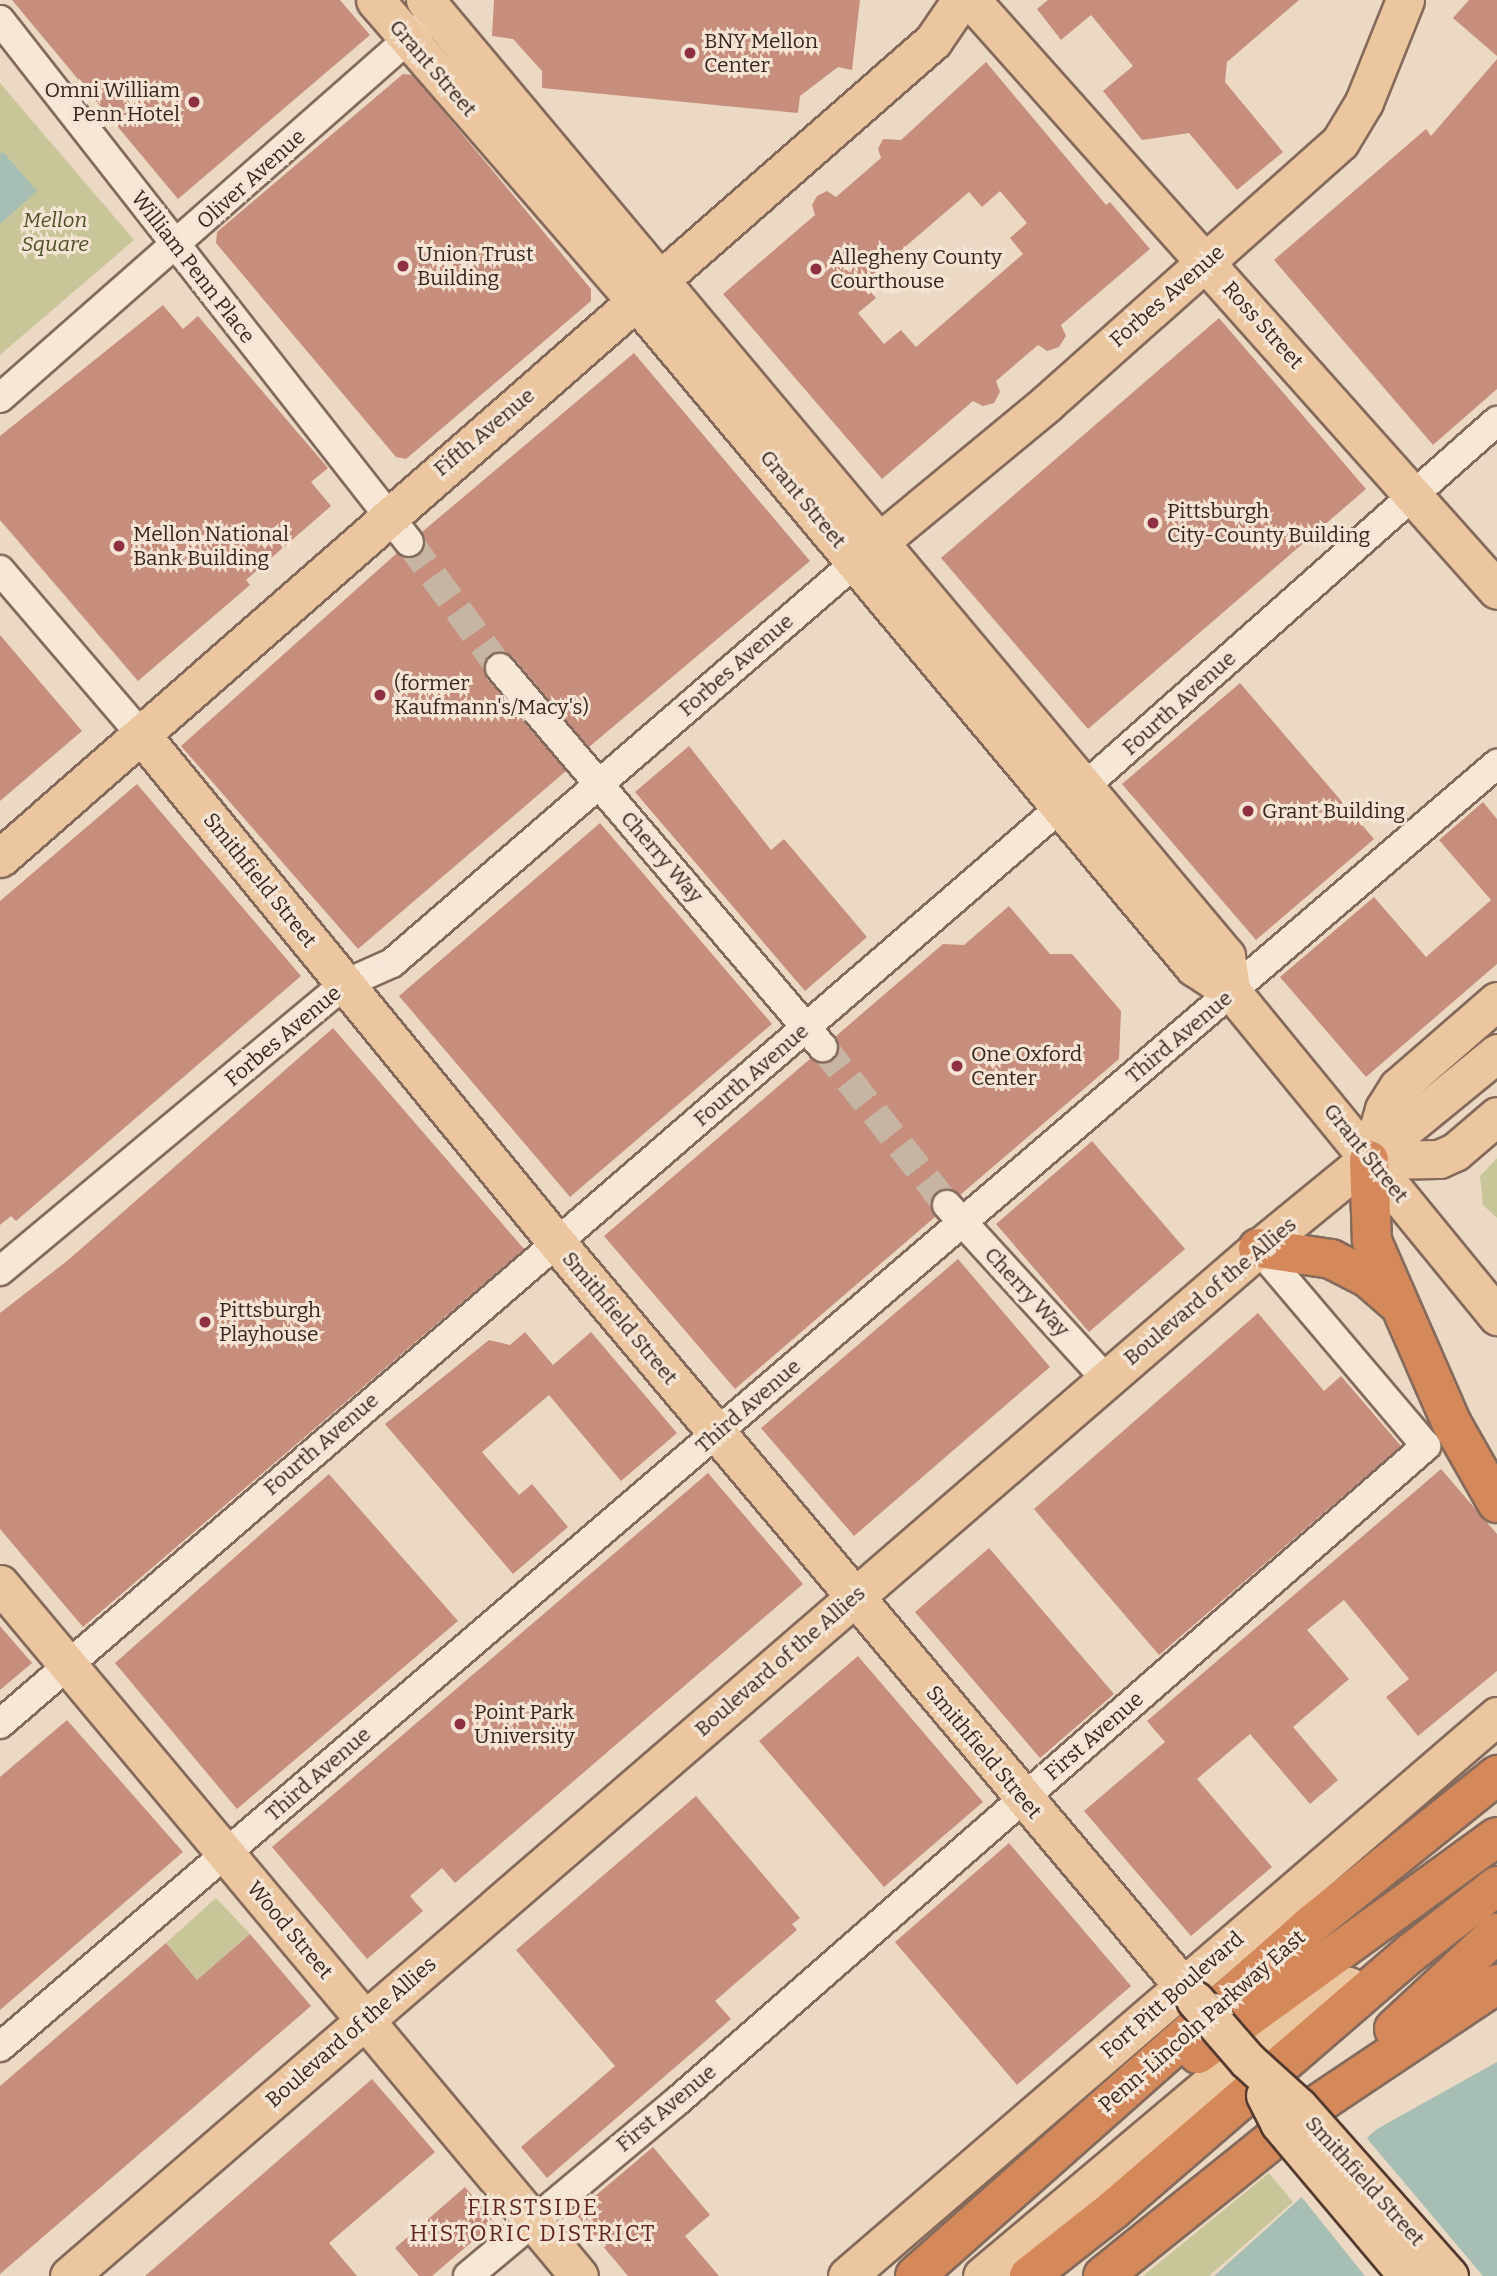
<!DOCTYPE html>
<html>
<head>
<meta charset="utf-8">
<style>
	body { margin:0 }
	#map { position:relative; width:1497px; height:2276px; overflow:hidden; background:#ebd9c4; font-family:Bitter,serif }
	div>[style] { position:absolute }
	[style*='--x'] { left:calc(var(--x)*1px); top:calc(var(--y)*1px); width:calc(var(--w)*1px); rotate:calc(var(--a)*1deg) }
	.green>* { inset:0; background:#c8c599 }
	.water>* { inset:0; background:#a6beb3 }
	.pier>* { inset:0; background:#ebd9c4 }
	.building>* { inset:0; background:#c78e7d }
	.minor-tunnel>* { height:28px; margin-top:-14px; transform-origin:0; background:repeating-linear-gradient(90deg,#c7b5a3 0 28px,transparent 0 42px) }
	.roads { filter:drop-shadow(2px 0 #846a5c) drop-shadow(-2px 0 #846a5c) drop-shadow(0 2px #846a5c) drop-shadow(0 -2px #846a5c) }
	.minor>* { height:28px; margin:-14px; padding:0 14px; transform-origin:14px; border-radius:14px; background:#f6e7d7 }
	.major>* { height:37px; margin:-18.5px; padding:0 18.5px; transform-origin:18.5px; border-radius:18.5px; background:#ecc69f }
	.highway>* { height:38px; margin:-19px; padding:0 19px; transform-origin:19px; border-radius:19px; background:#d5895b }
	.bridges { filter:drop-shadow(2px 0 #533a30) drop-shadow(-2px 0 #533a30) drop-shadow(0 2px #533a30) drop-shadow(0 -2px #533a30) }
	.major-bridge>* { height:37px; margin:-18.5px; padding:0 18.5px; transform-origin:18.5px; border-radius:18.5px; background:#ecc69f }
	.dots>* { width:19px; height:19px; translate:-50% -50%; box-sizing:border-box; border:4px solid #f3e4d3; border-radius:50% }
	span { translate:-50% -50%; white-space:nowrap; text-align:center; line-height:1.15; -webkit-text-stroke:6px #f3e4d3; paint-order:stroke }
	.poi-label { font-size:21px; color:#36261f }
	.left { translate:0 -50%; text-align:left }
	.right { translate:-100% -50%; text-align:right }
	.street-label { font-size:21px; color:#36261f }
	.park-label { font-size:21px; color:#4d5127; font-style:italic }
	.neighbourhood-label { font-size:23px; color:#5f2321; letter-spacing:2px }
</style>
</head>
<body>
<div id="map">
	<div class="green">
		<div style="clip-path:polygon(0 83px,134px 240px,0 355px)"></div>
		<div style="clip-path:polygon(1497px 1158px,1497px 1218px,1483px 1205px,1480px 1176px)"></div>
		<div style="clip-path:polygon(216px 1898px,250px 1934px,197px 1980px,166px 1943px)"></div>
		<div style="clip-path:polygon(1269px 2173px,1293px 2202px,1209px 2276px,1143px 2276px)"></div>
	</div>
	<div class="water">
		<div style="clip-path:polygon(3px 152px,37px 191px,0 224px,0 154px)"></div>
		<div style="clip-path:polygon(1497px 2062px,1497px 2276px,1214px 2276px,1377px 2129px)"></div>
	</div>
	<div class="pier">
		<div style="clip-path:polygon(1365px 2136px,1483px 2276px,1365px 2276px,1300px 2195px)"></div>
	</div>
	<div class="building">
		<div style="clip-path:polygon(12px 0,340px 0,370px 35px,178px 199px)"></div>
		<div style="clip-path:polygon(494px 0,860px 0,852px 70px,838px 67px,800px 96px,798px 113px,542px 88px,542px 71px,513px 39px,492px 36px)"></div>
		<div style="clip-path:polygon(1048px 0,1299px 0,1227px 62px,1225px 82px,1283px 152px,1237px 190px,1189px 133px,1142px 140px,1103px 91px,1133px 66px,1091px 15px,1061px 40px,1037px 9px)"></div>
		<div style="clip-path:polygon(1469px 0,1497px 0,1497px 56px,1453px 18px)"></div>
		<div style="clip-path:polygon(1497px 59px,1497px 389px,1433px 445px,1274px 260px,1426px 129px,1431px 136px)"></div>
		<div style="clip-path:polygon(evenodd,986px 62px,1106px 205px,1110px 202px,1150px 249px,1061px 325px,1066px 336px,1059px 347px,1047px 351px,1038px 345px,996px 381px,1000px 392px,994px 403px,983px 406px,973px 401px,882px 479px,723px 294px,815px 215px,812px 205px,817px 196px,827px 191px,836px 197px,881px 158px,878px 149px,883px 139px,901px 140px,986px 62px,1000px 191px,1027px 223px,1010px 238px,1023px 254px,916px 347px,901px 330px,884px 344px,858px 313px,876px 298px,863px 283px,969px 192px,982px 207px,1000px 191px)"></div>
		<div style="clip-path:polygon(403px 74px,413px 75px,488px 165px,591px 289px,591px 301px,406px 459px,396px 457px,216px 243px,217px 232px)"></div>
		<div style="clip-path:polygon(163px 305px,183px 329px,198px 316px,328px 468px,311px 482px,331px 506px,246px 580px,250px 585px,138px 681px,0 520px,0 436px)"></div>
		<div style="clip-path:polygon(1219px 318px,1366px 489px,1088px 729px,941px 558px)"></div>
		<div style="clip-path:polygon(634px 353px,810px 561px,589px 747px,513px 657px,498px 652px,489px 656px,484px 670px,487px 679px,566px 771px,358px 949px,181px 746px,397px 553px,411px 558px,420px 555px,425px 540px,422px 532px)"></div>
		<div style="clip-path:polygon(0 635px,82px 731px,0 801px)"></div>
		<div style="clip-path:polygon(1240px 683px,1374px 839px,1256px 940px,1122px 784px)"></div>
		<div style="clip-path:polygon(689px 746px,771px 850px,784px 839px,867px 937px,805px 991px,635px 792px)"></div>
		<div style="clip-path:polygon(137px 784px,301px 976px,16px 1221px,11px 1216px,0 1225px,0 901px)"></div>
		<div style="clip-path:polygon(1483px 802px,1497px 819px,1497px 964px,1366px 1077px,1280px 977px,1374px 897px,1426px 957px,1449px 937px,1491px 900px,1439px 840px)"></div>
		<div style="clip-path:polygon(600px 823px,772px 1024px,570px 1197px,399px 996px)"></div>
		<div style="clip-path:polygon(1009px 906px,1050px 954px,1072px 954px,1121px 1011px,1119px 1059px,960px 1195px,951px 1189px,936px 1192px,931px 1201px,935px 1217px,735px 1389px,604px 1236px,811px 1058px,825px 1063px,834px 1059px,839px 1045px,836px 1036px,943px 944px,964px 945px)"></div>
		<div style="clip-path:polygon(333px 1028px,524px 1249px,83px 1627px,0 1529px,0 1313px,67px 1261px)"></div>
		<div style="clip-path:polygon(1092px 1141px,1185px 1249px,1089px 1332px,996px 1224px)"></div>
		<div style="clip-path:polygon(958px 1259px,1050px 1367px,854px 1536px,761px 1428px)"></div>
		<div style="clip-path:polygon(1258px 1313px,1324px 1391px,1341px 1376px,1401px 1446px,1159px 1655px,1034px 1509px)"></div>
		<div style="clip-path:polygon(525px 1332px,553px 1365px,591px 1332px,677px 1433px,621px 1481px,549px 1395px,482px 1452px,519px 1495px,532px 1484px,568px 1527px,513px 1574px,385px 1424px,489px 1340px,510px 1345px)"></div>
		<div style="clip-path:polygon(1441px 1469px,1497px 1534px,1497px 1671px,1418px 1736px,1386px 1697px,1409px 1679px,1344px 1600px,1307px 1630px,1349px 1679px,1293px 1727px,1338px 1780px,1310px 1804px,1250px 1734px,1197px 1779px,1272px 1867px,1191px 1936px,1084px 1811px,1165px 1742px,1147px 1721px)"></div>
		<div style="clip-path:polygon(708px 1473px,803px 1584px,455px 1883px,442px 1868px,410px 1896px,423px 1911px,367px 1959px,272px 1847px)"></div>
		<div style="clip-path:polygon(329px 1474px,458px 1621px,237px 1809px,115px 1663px)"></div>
		<div style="clip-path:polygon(989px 1548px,1114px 1694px,1040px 1758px,915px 1612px)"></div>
		<div style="clip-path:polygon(0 1626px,32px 1663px,0 1690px)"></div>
		<div style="clip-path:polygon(858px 1656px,983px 1802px,884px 1887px,759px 1741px)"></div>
		<div style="clip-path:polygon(67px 1720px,183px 1852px,0 2010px,0 1777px)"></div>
		<div style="clip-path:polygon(696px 1796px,800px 1918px,792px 1924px,797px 1930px,715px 2001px,731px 2019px,547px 2178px,521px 2147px,615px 2066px,516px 1950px)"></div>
		<div style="clip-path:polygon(1009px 1843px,1131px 1986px,1017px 2085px,895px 1942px)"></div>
		<div style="clip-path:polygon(250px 1934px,311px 2006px,0 2274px,0 2086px,166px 1943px,197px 1980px)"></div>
		<div style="clip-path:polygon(372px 2079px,435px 2152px,329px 2243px,357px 2276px,145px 2276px)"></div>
		<div style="clip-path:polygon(653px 2147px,710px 2215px,685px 2236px,719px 2276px,628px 2276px,575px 2213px)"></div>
		<div style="clip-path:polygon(465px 2187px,495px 2222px,432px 2276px,419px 2276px,395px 2248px)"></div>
	</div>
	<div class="minor-tunnel">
		<div style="--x:409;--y:542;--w:155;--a:54.2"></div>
		<div style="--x:823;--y:1047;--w:201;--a:51.9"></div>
	</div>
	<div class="roads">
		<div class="minor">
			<div style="--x:0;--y:20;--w:663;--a:51.92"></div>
			<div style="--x:0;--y:398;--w:565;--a:-41.34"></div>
			<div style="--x:0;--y:570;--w:220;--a:49.4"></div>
			<div style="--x:500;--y:668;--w:498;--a:49.6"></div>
			<div style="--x:947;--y:1205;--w:236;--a:47.6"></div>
			<div style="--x:0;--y:1271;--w:449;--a:-39.8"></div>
			<div style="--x:345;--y:984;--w:51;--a:-24.1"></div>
			<div style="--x:392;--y:963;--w:613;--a:-40.83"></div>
			<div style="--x:0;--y:1724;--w:1433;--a:-40.84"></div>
			<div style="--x:1084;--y:787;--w:552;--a:-41.55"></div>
			<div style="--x:0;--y:2047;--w:1972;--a:-40.6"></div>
			<div style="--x:468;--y:2276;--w:270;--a:-39.9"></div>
			<div style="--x:675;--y:2103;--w:998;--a:-41.18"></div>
			<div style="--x:1426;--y:1446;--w:260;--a:-130.3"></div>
		</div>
		<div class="major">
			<div style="--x:375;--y:0;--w:398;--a:49.1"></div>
			<div style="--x:636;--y:301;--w:869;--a:50.04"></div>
			<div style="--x:1194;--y:967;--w:45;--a:33.3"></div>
			<div style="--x:1232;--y:992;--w:419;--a:50.7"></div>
			<div style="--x:425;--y:0;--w:1247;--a:50.04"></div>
			<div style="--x:1226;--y:956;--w:36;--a:81"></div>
			<div style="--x:971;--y:0;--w:790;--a:48.28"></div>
			<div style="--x:861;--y:557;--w:241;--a:-39.6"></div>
			<div style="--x:1047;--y:403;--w:392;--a:-41.7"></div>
			<div style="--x:1340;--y:142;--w:47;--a:-59"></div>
			<div style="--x:1364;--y:102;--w:110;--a:-68.1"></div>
			<div style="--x:143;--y:737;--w:654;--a:50.71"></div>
			<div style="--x:557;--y:1243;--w:990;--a:49.88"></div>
			<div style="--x:0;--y:858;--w:1240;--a:-41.21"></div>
			<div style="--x:933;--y:41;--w:50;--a:-55.7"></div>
			<div style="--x:1369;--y:1160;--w:53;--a:-73.6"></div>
			<div style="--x:1384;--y:1109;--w:26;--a:-58"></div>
			<div style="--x:1398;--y:1087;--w:131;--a:-41"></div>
			<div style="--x:1369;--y:1160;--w:70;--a:-0.8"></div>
			<div style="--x:1439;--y:1159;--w:17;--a:-24"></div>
			<div style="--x:1455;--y:1152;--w:55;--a:-40.6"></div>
			<div style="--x:0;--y:1584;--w:902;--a:50.08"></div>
			<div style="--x:69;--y:2276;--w:1566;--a:-40.83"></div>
			<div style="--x:1254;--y:1252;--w:314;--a:-39.3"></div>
			<div style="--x:847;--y:2276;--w:858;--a:-40.75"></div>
			<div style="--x:982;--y:2276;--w:297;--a:-40.1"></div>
			<div style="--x:1209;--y:2085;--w:171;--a:-35.5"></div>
		</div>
		<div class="highway">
			<div style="--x:1369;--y:1160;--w:81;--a:87.9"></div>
			<div style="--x:1372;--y:1241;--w:200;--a:66.4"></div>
			<div style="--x:1452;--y:1424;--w:91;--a:60.3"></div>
			<div style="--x:1258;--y:1248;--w:74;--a:8.6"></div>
			<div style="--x:1331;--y:1259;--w:42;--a:27.2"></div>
			<div style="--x:1368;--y:1278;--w:37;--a:41"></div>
			<div style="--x:1394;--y:2029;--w:141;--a:-43"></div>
			<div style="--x:1198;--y:2054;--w:369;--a:-36"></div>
			<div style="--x:915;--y:2276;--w:531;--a:-41.56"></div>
			<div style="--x:1312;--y:1924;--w:238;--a:-38.8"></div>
			<div style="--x:1029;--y:2276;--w:108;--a:-38.2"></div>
			<div style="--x:1114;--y:2209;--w:394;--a:-40.8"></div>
			<div style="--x:1412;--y:1952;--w:108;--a:-37.8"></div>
			<div style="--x:1103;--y:2276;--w:268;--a:-38.8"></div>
			<div style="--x:1312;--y:2108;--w:223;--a:-33.8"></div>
		</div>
	</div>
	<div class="bridges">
		<div class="major-bridge">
			<div style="--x:1195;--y:2000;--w:79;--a:49.1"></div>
			<div style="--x:1247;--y:2060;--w:70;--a:42.1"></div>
			<div style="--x:1299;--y:2107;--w:226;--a:48.4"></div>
			<div style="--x:1265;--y:2095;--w:31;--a:63"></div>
			<div style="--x:1279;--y:2123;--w:200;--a:49.9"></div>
		</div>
	</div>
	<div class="dots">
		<div style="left:690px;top:53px;background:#8f3042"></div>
		<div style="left:194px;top:102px;background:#8f3042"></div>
		<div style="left:403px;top:266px;background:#8f3042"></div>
		<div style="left:816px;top:269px;background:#8f3042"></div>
		<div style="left:1153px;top:523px;background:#8f3042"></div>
		<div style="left:119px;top:546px;background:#8f3042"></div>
		<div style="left:380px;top:695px;background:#8f3042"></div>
		<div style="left:1248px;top:811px;background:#8f3042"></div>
		<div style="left:957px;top:1066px;background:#8f3042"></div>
		<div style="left:205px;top:1322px;background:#8f3042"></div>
		<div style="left:460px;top:1724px;background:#8f3042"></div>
	</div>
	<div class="poi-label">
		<span class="left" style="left:704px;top:53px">BNY Mellon<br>Center</span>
		<span class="right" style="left:180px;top:102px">Omni William<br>Penn Hotel</span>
		<span class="left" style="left:417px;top:266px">Union Trust<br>Building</span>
		<span class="left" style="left:830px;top:269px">Allegheny County<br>Courthouse</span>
		<span class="left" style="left:1167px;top:523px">Pittsburgh<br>City-County Building</span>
		<span class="left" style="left:133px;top:546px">Mellon National<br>Bank Building</span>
		<span class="left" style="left:394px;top:695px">(former<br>Kaufmann's/Macy's)</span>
		<span class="left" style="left:1262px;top:811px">Grant Building</span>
		<span class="left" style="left:971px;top:1066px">One Oxford<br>Center</span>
		<span class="left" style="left:219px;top:1322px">Pittsburgh<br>Playhouse</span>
		<span class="left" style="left:474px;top:1724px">Point Park<br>University</span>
	</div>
	<div class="street-label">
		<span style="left:433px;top:68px;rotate:49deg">Grant Street</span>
		<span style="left:251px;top:179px;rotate:-42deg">Oliver Avenue</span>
		<span style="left:193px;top:267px;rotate:52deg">William Penn Place</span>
		<span style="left:1167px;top:296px;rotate:-41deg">Forbes Avenue</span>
		<span style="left:1263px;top:325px;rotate:48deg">Ross Street</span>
		<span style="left:484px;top:432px;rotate:-40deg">Fifth Avenue</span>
		<span style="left:803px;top:499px;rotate:50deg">Grant Street</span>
		<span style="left:736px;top:665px;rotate:-41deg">Forbes Avenue</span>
		<span style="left:1179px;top:703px;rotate:-42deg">Fourth Avenue</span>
		<span style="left:662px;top:857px;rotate:49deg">Cherry Way</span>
		<span style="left:260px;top:880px;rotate:51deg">Smithfield Street</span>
		<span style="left:283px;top:1036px;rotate:-40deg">Forbes Avenue</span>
		<span style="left:1179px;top:1037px;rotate:-40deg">Third Avenue</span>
		<span style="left:751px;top:1075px;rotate:-41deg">Fourth Avenue</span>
		<span style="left:1366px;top:1153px;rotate:51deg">Grant Street</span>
		<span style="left:1210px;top:1291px;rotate:-40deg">Boulevard of the Allies</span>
		<span style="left:1027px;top:1292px;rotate:47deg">Cherry Way</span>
		<span style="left:620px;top:1318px;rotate:50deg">Smithfield Street</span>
		<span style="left:748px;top:1406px;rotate:-41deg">Third Avenue</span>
		<span style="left:321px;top:1444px;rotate:-41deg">Fourth Avenue</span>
		<span style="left:780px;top:1661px;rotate:-41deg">Boulevard of the Allies</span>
		<span style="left:1094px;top:1736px;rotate:-41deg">First Avenue</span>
		<span style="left:984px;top:1752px;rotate:50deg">Smithfield Street</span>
		<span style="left:318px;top:1774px;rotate:-41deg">Third Avenue</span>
		<span style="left:290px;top:1930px;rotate:50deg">Wood Street</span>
		<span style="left:1172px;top:1995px;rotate:-41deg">Fort Pitt Boulevard</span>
		<span style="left:1202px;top:2021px;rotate:-41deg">Penn-Lincoln Parkway East</span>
		<span style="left:351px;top:2032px;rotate:-41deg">Boulevard of the Allies</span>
		<span style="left:666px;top:2108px;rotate:-40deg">First Avenue</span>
		<span style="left:1365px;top:2181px;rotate:48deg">Smithfield Street</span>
	</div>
	<div class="park-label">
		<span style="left:55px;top:232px">Mellon<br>Square</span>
	</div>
	<div class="neighbourhood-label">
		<span style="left:533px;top:2220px">FIRSTSIDE<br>HISTORIC DISTRICT</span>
	</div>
</div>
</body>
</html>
